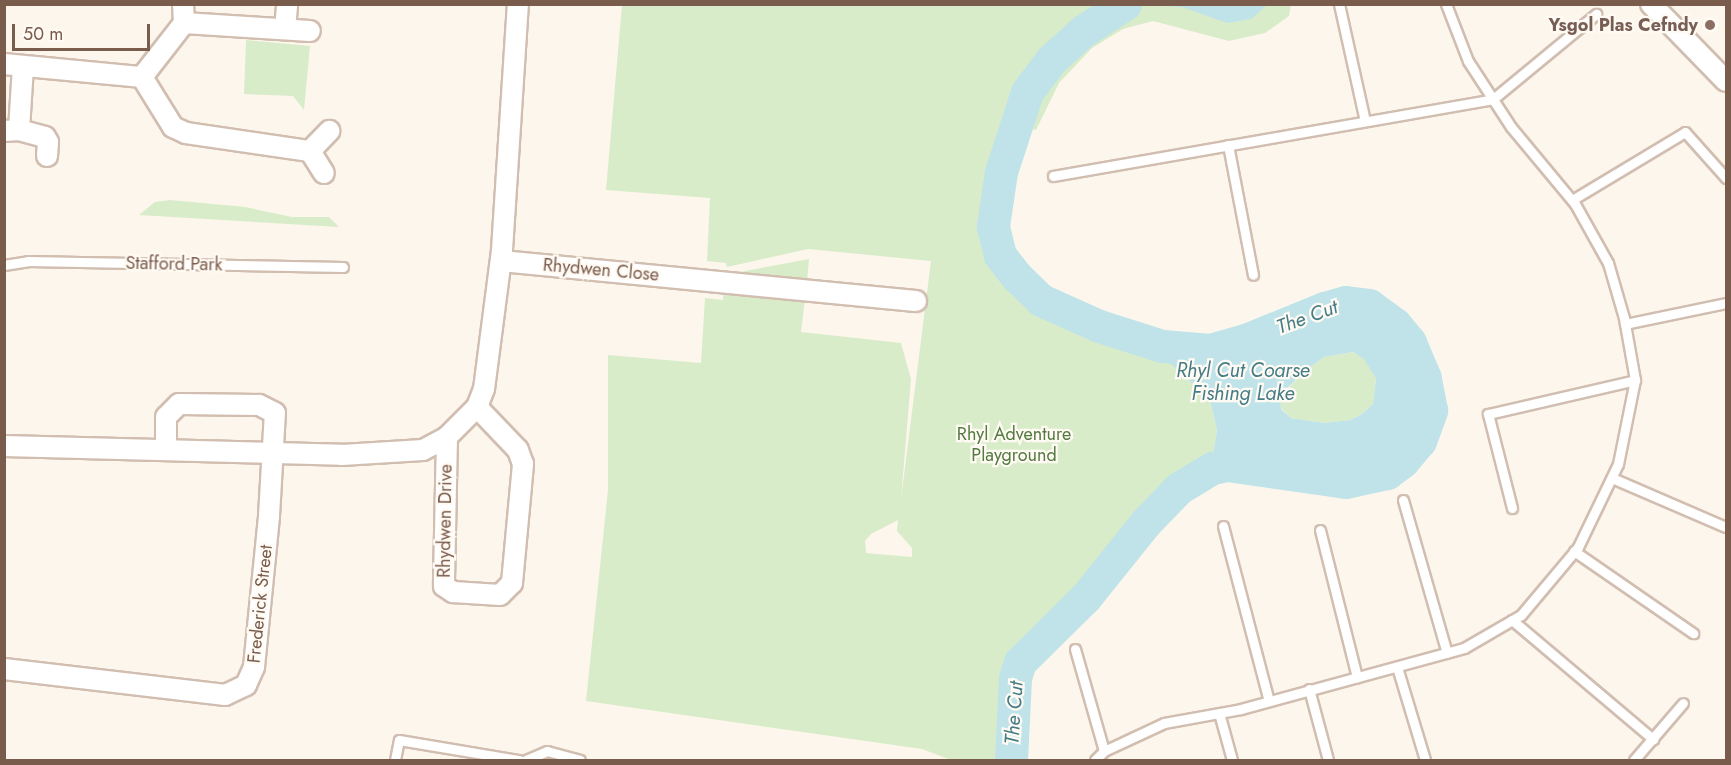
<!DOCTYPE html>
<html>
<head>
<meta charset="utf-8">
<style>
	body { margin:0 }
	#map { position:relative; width:1731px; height:765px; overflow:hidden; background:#fdf6ec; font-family:Jost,sans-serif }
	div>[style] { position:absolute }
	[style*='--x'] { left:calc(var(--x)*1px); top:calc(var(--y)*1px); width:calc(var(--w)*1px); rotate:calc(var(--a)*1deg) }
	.green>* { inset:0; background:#d8ecc9 }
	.water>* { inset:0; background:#bfe3e8 }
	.river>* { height:33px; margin:-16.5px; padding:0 16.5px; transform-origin:16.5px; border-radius:16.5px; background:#bfe3e8 }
	.roads { filter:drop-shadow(2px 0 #d1beb0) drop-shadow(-2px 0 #d1beb0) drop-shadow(0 2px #d1beb0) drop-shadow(0 -2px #d1beb0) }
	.service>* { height:9px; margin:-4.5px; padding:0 4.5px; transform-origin:4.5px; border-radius:4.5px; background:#fff }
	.minor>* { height:20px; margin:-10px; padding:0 10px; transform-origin:10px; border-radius:10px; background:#fff }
	.dots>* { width:16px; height:16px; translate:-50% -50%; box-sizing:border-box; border:3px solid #fffaf3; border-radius:50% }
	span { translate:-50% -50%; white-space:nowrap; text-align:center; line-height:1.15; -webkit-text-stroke:4.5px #fffaf3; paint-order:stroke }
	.education-label { font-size:18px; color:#785e54; font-weight:700 }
	.right { translate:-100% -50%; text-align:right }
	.street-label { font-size:18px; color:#7a5c4d }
	.park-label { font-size:18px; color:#537a41 }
	.water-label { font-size:20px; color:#437c86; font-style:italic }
	.frame { position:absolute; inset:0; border:6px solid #7a5c4d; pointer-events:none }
	.scale { position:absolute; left:12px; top:24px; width:138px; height:27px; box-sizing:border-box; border:3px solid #7a5c4d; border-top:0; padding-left:8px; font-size:18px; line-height:21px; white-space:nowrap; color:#7a5c4d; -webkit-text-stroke:4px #fffaf3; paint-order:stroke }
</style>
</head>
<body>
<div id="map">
	<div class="green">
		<div style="clip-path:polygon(evenodd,622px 5px,1291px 5px,1289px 16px,1265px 33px,1229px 41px,1153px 21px,1123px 29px,1092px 48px,1059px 83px,1036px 130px,1010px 124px,993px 168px,986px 198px,987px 224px,994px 255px,1007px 277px,1032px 300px,1057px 314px,1161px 355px,1210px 400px,1217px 430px,1213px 454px,1204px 466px,1151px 506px,1083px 588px,1024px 645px,1011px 667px,1005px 760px,951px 760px,922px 749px,586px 701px,608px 490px,608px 355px,701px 363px,705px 298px,723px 300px,724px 287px,805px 298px,801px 332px,901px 343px,911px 379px,901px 499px,931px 261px,808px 249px,727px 267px,726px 263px,707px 261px,710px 198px,606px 190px,622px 5px,898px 520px,897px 531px,912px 548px,912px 557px,866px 553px,865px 541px,871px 534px,898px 520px)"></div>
		<div style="clip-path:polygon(246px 40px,310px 46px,304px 110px,293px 96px,244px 94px)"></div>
		<div style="clip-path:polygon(170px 200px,245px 207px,292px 217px,329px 217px,339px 227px,139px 215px,155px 202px)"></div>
		<div style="clip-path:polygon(809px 259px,807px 282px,729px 274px)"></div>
		<div style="clip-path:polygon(1353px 352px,1364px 358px,1376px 379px,1373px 404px,1362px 414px,1350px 420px,1324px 423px,1291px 418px,1281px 408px,1280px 396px,1306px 370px,1324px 357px)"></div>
	</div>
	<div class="water">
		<div style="clip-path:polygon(1153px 5px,1267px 5px,1251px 19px,1227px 23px,1182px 7px)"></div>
		<div style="clip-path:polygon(evenodd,1345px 302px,1369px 305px,1383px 314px,1410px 342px,1425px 378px,1431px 410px,1420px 441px,1403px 461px,1387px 473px,1346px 482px,1227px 465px,1195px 478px,1213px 454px,1217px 430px,1210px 400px,1161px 355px,1099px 326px,1162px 346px,1210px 350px,1248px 339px,1345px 302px,1353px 352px,1364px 359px,1376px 379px,1373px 404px,1362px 414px,1350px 420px,1324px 423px,1291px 418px,1281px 409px,1280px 395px,1306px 370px,1324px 357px,1353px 352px)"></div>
	</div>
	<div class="river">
		<div style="--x:1011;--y:760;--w:82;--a:-87.2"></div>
		<div style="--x:1015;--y:678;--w:17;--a:-73"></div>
		<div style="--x:1020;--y:662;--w:91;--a:-44.6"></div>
		<div style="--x:1085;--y:598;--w:96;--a:-51.3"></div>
		<div style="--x:1145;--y:523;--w:49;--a:-45.8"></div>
		<div style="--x:1179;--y:488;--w:39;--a:-31"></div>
		<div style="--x:1212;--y:468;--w:15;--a:-11"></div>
		<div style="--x:1227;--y:465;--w:120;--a:8.1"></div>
		<div style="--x:1346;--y:482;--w:42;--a:-12.4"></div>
		<div style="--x:1387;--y:473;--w:20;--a:-37"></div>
		<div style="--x:1403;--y:461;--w:26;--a:-50"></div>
		<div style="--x:1420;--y:441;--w:33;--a:-70"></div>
		<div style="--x:1431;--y:410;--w:33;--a:-101"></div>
		<div style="--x:1425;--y:378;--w:39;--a:-113"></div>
		<div style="--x:1410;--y:342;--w:23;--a:-130"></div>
		<div style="--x:1395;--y:324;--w:32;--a:-144"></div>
		<div style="--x:1369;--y:305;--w:24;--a:-173"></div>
		<div style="--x:1345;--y:302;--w:22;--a:164"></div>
		<div style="--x:1324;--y:308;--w:82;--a:157.8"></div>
		<div style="--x:1248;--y:339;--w:40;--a:164"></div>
		<div style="--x:1210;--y:350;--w:48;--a:-175.2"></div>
		<div style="--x:1162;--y:346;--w:66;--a:-162.4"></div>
		<div style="--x:1099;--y:326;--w:64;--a:-155.9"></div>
		<div style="--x:1041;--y:300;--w:33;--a:-136"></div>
		<div style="--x:1017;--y:277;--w:28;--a:-128"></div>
		<div style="--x:1000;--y:255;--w:30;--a:-104"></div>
		<div style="--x:993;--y:226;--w:55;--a:-81.6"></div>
		<div style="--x:1001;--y:172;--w:84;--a:-72"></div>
		<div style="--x:1027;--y:92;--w:40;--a:-53"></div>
		<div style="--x:1051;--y:60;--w:43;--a:-42.2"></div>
		<div style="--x:1083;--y:31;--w:50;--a:-32.7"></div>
	</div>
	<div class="roads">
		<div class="service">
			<div style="--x:1339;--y:4;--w:120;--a:77.5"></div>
			<div style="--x:1228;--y:145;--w:132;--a:79.1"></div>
			<div style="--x:1053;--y:176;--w:447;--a:-9.9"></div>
			<div style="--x:1493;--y:99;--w:134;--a:-39.5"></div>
			<div style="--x:1572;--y:200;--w:132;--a:-31"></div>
			<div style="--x:1685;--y:132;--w:62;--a:48.3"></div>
			<div style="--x:4;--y:265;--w:24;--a:-9"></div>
			<div style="--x:28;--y:261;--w:315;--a:1.1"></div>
			<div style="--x:1625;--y:324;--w:103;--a:-11.7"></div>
			<div style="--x:1612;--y:478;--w:124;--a:23.3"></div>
			<div style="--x:1403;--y:500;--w:159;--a:74"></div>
			<div style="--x:1512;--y:508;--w:97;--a:-104.3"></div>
			<div style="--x:1488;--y:414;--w:151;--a:-13"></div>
			<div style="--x:1223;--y:526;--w:181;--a:75.3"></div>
			<div style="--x:1320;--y:530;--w:152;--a:75.9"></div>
			<div style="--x:1574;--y:551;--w:145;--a:34.6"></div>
			<div style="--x:1512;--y:620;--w:185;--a:40.2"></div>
			<div style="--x:1075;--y:649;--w:106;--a:74.1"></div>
			<div style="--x:1397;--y:667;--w:97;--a:73.2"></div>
			<div style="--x:1309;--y:689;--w:73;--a:75"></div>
			<div style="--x:1219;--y:713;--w:49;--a:74.5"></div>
			<div style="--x:395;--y:760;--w:20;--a:-79"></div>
			<div style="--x:399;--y:740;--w:122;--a:9.5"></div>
			<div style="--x:526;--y:760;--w:23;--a:-23"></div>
			<div style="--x:547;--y:751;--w:34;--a:15"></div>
			<div style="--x:1095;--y:760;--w:13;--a:-45"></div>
			<div style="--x:1104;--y:751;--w:66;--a:-25"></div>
			<div style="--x:1164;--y:723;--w:78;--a:-10.3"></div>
			<div style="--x:1241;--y:709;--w:231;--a:-15.3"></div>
			<div style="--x:1464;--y:648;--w:66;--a:-30.1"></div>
			<div style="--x:1521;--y:615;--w:89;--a:-50"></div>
			<div style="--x:1578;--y:547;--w:92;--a:-64.3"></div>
			<div style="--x:1618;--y:464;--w:86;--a:-78.6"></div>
			<div style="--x:1635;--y:380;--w:63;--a:-100.1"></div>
			<div style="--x:1624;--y:318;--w:57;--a:-106.2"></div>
			<div style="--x:1608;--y:263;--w:68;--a:-119.2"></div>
			<div style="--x:1575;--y:204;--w:100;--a:-129.7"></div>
			<div style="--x:1511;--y:127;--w:79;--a:-123.1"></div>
			<div style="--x:1468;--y:61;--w:61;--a:-111.1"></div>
			<div style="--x:1634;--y:760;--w:75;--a:-49.3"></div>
		</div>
		<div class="minor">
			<div style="--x:1651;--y:4;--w:107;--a:45.8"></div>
			<div style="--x:184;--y:23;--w:126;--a:3.6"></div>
			<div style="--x:285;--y:29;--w:25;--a:-85"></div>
			<div style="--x:4;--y:64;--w:139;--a:5.4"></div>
			<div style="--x:142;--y:77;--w:59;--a:58.2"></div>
			<div style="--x:173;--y:127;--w:14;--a:25"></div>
			<div style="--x:186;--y:133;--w:125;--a:8.3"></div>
			<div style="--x:310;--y:151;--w:28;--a:-46"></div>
			<div style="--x:142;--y:77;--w:68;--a:-52.1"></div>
			<div style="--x:184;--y:23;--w:19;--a:-93"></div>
			<div style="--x:19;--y:130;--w:27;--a:15"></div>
			<div style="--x:45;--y:137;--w:6;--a:59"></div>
			<div style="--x:48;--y:142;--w:14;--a:94"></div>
			<div style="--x:4;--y:131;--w:15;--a:-4"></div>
			<div style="--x:19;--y:130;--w:64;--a:-86.4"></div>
			<div style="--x:310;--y:151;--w:26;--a:58"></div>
			<div style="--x:501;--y:261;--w:417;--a:5.5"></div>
			<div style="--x:447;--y:437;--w:149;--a:91.2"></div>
			<div style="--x:444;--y:586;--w:11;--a:34"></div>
			<div style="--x:453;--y:592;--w:47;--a:3.7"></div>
			<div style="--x:500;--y:595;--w:17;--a:-45"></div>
			<div style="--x:512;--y:583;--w:120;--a:-84.7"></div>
			<div style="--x:523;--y:464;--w:15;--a:-110"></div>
			<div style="--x:518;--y:450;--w:59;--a:-133.6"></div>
			<div style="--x:4;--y:446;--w:338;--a:1.5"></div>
			<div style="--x:342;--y:455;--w:81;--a:-3.5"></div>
			<div style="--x:423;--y:450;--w:27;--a:-28"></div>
			<div style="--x:447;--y:437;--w:42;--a:-45"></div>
			<div style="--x:477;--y:407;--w:19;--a:-69"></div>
			<div style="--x:484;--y:389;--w:140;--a:-82.6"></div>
			<div style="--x:502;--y:250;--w:247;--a:-86.3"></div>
			<div style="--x:4;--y:669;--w:223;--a:6.7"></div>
			<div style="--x:225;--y:695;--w:23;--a:-25"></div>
			<div style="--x:246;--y:685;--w:20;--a:-66"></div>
			<div style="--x:254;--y:667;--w:152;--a:-84.3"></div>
			<div style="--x:269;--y:516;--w:103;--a:-86.7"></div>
			<div style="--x:275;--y:413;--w:18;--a:-153"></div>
			<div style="--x:259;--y:405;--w:80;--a:-179.3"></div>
			<div style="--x:179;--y:404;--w:18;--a:135"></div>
			<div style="--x:166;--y:417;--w:33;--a:90"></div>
		</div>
	</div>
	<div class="dots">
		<div style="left:1710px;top:25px;background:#8d6e63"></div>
	</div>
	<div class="education-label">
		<span class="right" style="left:1698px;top:25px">Ysgol Plas Cefndy</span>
	</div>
	<div class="street-label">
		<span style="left:174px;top:264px;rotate:1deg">Stafford Park</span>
		<span style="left:601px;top:270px;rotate:5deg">Rhydwen Close</span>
		<span style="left:445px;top:521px;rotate:-89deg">Rhydwen Drive</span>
		<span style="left:260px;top:604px;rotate:-84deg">Frederick Street</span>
	</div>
	<div class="park-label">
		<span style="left:1014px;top:445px">Rhyl Adventure<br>Playground</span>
	</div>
	<div class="water-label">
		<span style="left:1307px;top:317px;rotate:-20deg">The Cut</span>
		<span style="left:1243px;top:382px">Rhyl Cut Coarse<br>Fishing Lake</span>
		<span style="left:1014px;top:713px;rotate:-86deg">The Cut</span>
	</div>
	<div class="frame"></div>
	<div class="scale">50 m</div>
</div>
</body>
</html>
